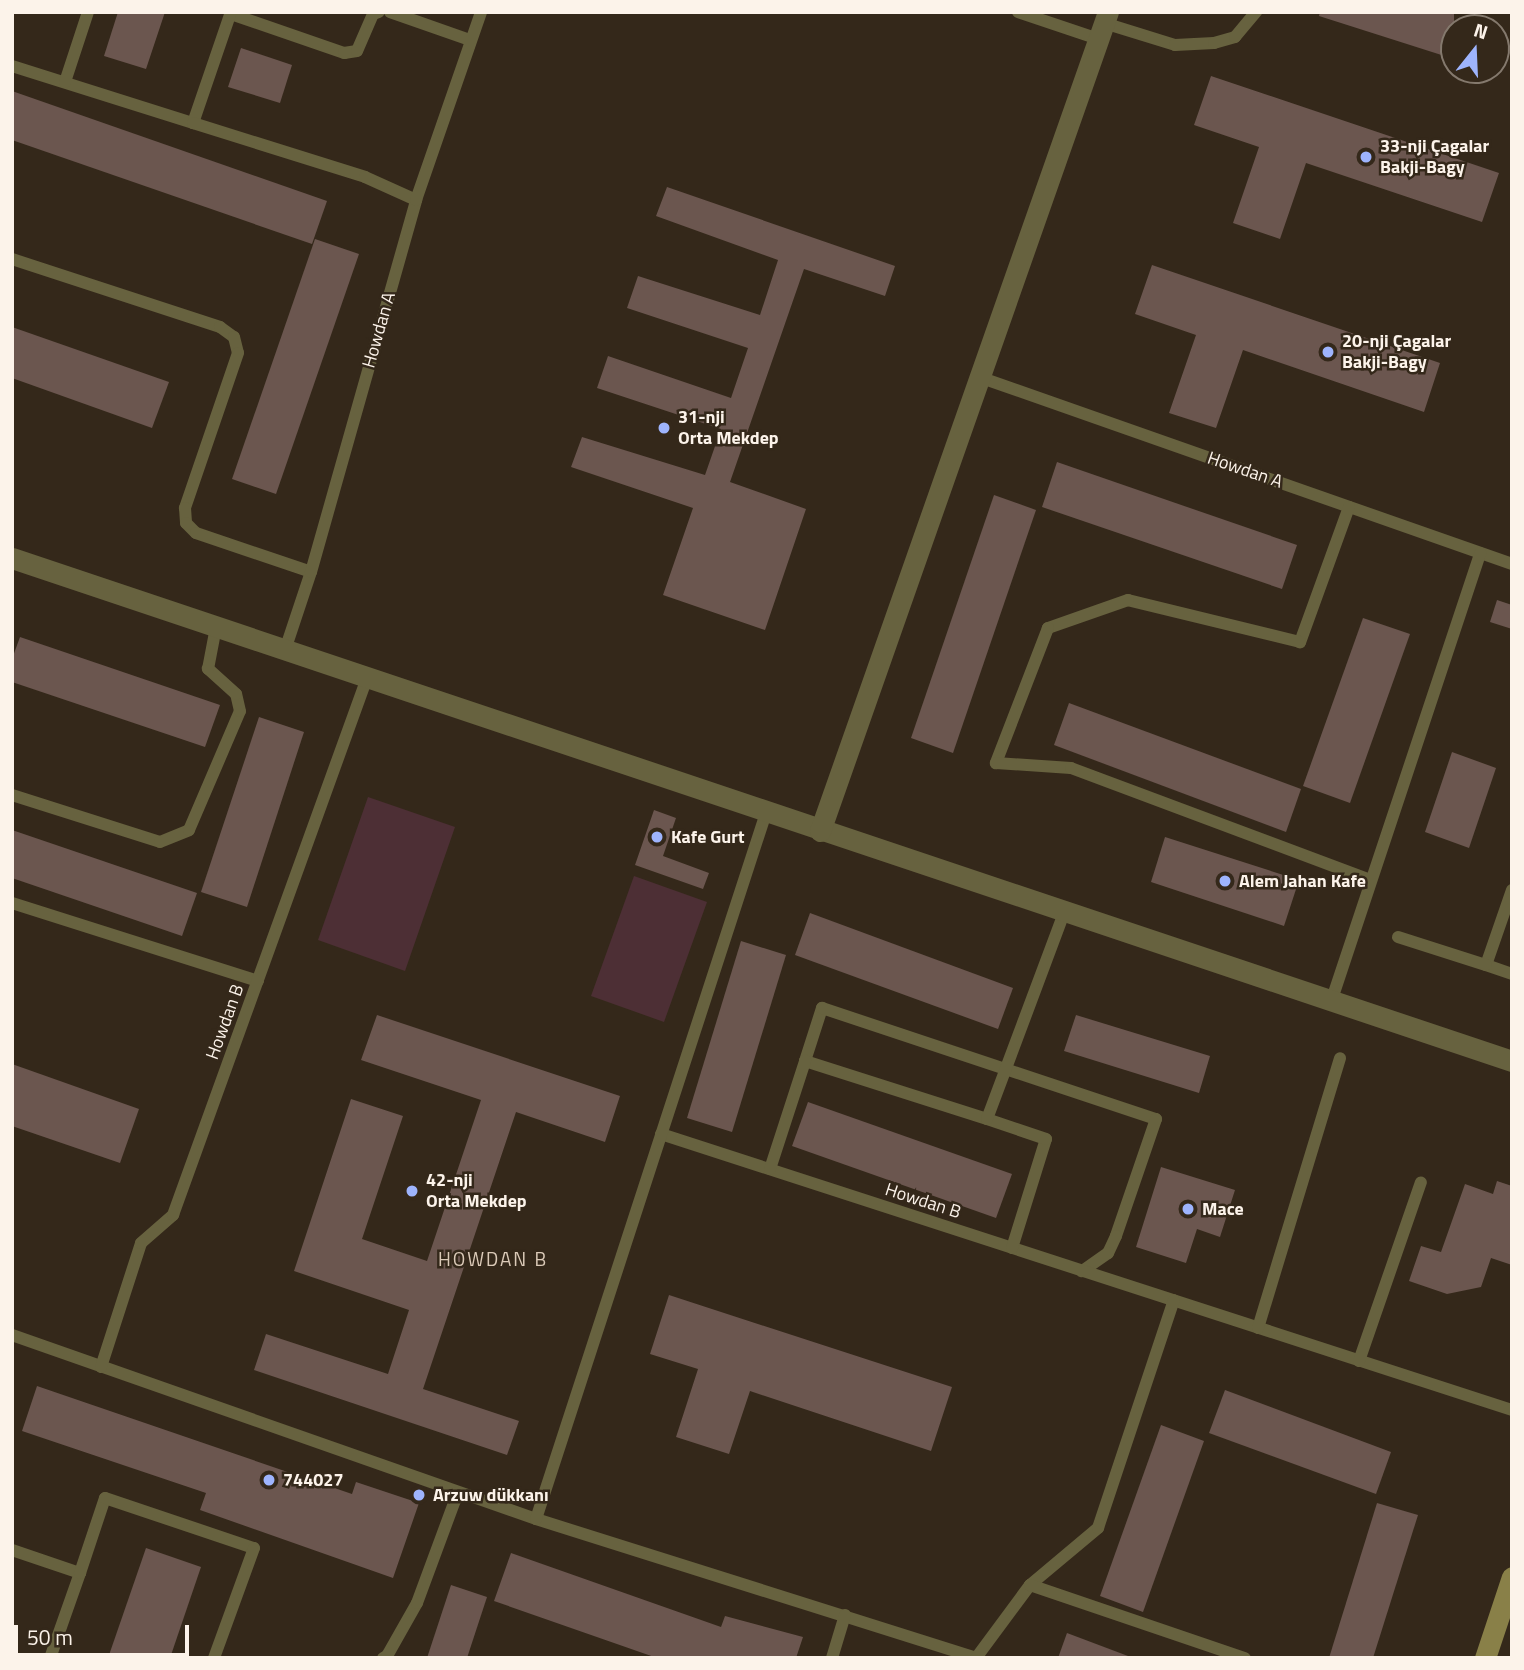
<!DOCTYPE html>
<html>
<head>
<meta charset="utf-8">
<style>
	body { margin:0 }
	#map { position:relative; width:1524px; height:1670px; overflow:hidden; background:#34281a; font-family:"Titillium Web",sans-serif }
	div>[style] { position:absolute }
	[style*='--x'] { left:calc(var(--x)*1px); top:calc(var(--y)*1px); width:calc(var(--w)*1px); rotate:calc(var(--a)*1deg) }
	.green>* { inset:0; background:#4d2f35 }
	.building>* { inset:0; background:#6b564f }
	.lane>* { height:12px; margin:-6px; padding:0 6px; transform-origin:6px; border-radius:6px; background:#67623f }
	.street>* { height:21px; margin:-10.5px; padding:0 10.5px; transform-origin:10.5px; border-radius:10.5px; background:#67623f }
	.secondary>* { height:21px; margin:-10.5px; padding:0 10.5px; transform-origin:10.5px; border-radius:10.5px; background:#898048 }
	.dots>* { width:19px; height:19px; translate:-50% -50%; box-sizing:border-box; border:4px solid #34281a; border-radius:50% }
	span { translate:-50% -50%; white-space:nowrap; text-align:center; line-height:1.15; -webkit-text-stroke:5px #34281a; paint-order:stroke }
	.poi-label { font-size:18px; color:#fcf3ea; font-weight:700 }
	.left { translate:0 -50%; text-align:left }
	.street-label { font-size:18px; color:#fcf3ea }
	.neighbourhood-label { font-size:19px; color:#dbcab8; letter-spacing:2px }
	.frame { position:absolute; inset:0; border:14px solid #fcf3ea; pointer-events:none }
	.north { position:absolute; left:1440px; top:14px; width:70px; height:70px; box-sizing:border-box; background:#34281a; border:2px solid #84796d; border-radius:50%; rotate:18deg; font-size:19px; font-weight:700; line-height:28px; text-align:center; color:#fcf3ea }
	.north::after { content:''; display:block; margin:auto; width:24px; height:32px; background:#9eb4fd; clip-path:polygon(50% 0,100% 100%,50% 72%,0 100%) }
	.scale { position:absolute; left:14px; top:1625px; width:175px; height:32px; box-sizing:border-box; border:4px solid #fcf3ea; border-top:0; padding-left:9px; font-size:21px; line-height:24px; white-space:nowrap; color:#fcf3ea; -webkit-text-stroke:5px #34281a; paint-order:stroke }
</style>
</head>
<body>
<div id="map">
	<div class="green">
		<div style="clip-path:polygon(368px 797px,455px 827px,405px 971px,318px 940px)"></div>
		<div style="clip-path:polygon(634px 876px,707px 902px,664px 1022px,591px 996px)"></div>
	</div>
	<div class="building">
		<div style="clip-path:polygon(118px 12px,165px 12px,146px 69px,104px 56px)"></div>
		<div style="clip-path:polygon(1320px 12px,1454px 12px,1454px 59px,1319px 16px)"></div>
		<div style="clip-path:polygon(241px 48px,292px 65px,280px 103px,228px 87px)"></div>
		<div style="clip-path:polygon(1211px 76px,1499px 173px,1482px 222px,1306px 163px,1280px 239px,1233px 223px,1259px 147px,1194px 125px)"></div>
		<div style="clip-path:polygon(12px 91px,327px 201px,312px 244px,12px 140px)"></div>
		<div style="clip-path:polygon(667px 187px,895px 266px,885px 296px,804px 269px,730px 482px,806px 509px,765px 630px,663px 595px,693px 508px,571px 467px,582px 437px,705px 475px,721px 429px,597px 388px,608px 356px,731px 398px,748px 348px,627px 308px,638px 276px,760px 315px,778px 260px,656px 216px)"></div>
		<div style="clip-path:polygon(315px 239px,359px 254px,276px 494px,232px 479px)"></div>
		<div style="clip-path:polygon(1152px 265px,1440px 363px,1424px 412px,1243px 350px,1216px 428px,1169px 413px,1196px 335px,1135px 314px)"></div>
		<div style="clip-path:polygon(12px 327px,169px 382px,152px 428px,12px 378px)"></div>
		<div style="clip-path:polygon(1057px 462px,1297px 545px,1282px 589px,1042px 507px)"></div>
		<div style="clip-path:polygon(994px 495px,1036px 510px,953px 753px,911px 738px)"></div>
		<div style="clip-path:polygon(1497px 600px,1512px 605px,1512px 629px,1490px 622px)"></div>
		<div style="clip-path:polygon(1363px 618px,1410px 634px,1350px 803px,1303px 786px)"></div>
		<div style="clip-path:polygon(20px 637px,220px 705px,205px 747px,12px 682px,12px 659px)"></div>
		<div style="clip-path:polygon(1069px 703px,1301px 789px,1286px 832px,1054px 745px)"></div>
		<div style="clip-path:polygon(259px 717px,304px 732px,247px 907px,201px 892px)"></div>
		<div style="clip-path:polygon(1452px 752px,1496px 768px,1469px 848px,1425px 832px)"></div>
		<div style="clip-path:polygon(654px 810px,676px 818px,663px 856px,709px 873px,703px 889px,635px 865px)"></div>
		<div style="clip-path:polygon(12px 830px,197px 893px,182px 936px,12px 878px)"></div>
		<div style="clip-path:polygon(1165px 837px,1299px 880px,1284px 926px,1151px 882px)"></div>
		<div style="clip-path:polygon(810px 913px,1013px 988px,998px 1029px,795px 955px)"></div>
		<div style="clip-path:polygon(741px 941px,786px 955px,732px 1132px,687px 1118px)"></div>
		<div style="clip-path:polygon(377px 1015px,620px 1096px,605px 1142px,516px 1112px,423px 1389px,519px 1421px,507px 1455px,254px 1370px,266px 1334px,388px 1374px,409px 1310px,294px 1271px,351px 1099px,403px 1116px,362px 1239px,427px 1261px,481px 1100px,361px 1060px)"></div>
		<div style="clip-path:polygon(1076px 1015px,1210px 1056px,1199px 1093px,1064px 1051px)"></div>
		<div style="clip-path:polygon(12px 1064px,139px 1109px,120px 1163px,12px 1126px)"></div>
		<div style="clip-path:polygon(808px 1102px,1012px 1174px,996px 1218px,792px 1146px)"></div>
		<div style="clip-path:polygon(1161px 1167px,1235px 1190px,1220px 1237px,1197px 1229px,1186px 1263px,1136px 1247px)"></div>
		<div style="clip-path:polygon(1497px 1181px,1512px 1186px,1512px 1265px,1491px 1258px,1481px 1287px,1447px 1294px,1409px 1281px,1421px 1246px,1441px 1252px,1465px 1184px,1493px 1194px)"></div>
		<div style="clip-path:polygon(669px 1295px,952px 1387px,931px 1451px,750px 1391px,729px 1454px,676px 1437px,698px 1369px,650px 1354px)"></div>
		<div style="clip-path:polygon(37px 1386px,352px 1494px,356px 1482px,419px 1503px,393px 1578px,200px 1510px,206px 1493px,22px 1431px)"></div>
		<div style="clip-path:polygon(1225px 1390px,1391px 1452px,1376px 1494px,1209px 1433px)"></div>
		<div style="clip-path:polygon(1161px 1425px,1204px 1441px,1143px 1612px,1100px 1596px)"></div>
		<div style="clip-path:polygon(1377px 1503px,1418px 1515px,1373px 1658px,1329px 1658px)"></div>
		<div style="clip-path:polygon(146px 1548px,201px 1567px,170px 1658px,108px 1658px)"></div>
		<div style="clip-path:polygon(511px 1553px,721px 1627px,725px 1616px,803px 1637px,796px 1658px,657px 1658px,494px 1601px)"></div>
		<div style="clip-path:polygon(451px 1585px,487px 1597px,467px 1658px,427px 1658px)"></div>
		<div style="clip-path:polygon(1067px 1633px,1128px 1656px,1127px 1658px,1058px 1658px)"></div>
	</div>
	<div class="lane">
		<div style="--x:390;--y:12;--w:85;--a:19.3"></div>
		<div style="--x:1018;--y:12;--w:84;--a:18.6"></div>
		<div style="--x:231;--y:14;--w:120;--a:19"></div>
		<div style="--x:344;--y:53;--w:13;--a:-9"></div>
		<div style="--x:357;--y:51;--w:40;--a:-66.6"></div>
		<div style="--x:373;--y:14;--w:6;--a:-18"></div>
		<div style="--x:1104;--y:23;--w:74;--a:17.2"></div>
		<div style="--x:1175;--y:45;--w:39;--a:-3"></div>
		<div style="--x:1214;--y:43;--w:22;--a:-16"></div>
		<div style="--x:1235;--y:37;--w:33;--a:-50"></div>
		<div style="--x:12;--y:66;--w:190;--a:17.5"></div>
		<div style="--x:193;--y:123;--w:117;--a:-71.1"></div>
		<div style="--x:65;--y:82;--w:74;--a:-71.8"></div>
		<div style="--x:193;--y:123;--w:180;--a:17.4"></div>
		<div style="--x:365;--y:177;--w:56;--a:24.3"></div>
		<div style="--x:12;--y:259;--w:219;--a:18.1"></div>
		<div style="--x:220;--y:327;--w:17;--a:36"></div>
		<div style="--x:234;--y:337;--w:16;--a:76"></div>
		<div style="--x:238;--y:353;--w:164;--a:108.9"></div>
		<div style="--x:185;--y:508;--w:15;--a:86"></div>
		<div style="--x:186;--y:523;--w:14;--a:45"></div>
		<div style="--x:196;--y:533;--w:121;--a:18.7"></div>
		<div style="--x:979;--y:377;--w:565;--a:19.33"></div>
		<div style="--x:1349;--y:507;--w:144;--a:109.9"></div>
		<div style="--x:1300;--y:642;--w:177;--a:-166.3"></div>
		<div style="--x:1128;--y:600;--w:85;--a:160.7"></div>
		<div style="--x:1048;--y:628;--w:145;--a:111.1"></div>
		<div style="--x:996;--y:763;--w:75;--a:3.8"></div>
		<div style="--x:1071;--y:768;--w:320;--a:20.5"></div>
		<div style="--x:285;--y:650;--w:82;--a:-71.6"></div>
		<div style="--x:311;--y:572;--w:387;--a:-74.2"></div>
		<div style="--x:416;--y:200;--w:199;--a:-70.9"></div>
		<div style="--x:12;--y:795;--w:155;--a:17.6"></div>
		<div style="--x:160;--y:842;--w:31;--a:-22"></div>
		<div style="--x:189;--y:830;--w:129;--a:-66.8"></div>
		<div style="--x:240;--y:711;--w:17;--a:-103"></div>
		<div style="--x:236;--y:694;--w:38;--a:-138"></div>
		<div style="--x:208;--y:669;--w:43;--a:-79.2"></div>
		<div style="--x:1512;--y:890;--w:79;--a:109.1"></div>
		<div style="--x:1486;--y:965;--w:28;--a:19"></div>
		<div style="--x:12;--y:903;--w:258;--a:17.6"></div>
		<div style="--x:1398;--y:937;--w:92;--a:17.7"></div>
		<div style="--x:1331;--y:1002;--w:473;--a:-71.6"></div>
		<div style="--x:987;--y:1119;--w:191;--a:-162.3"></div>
		<div style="--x:805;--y:1061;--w:56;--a:-72.2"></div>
		<div style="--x:822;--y:1008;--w:352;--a:18.4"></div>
		<div style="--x:1156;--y:1119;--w:124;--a:108.9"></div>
		<div style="--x:1116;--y:1236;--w:19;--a:115"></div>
		<div style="--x:1108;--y:1253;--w:32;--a:145"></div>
		<div style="--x:661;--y:1134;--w:895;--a:17.97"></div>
		<div style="--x:770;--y:1169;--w:114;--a:-72"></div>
		<div style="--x:1012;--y:1248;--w:114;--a:-72.7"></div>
		<div style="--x:1046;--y:1139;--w:62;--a:-161.3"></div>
		<div style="--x:987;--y:1119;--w:220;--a:-69.5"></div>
		<div style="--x:1258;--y:1328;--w:282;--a:-73.1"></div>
		<div style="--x:12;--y:1335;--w:555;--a:19.35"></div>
		<div style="--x:536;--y:1519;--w:461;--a:17.5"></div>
		<div style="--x:976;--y:1658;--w:91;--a:-53.5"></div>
		<div style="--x:1030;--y:1585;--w:89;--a:-40"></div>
		<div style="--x:1098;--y:1528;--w:240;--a:-71.6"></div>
		<div style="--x:1359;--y:1361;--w:189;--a:-70.9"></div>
		<div style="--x:101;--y:1367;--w:130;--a:-72.1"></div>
		<div style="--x:141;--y:1243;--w:43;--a:-41.2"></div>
		<div style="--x:173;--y:1215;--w:571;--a:-70.14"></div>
		<div style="--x:536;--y:1519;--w:743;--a:-71.96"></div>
		<div style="--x:12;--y:1550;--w:72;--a:18.7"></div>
		<div style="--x:80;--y:1573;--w:90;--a:109.4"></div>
		<div style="--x:80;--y:1573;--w:79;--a:-71.6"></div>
		<div style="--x:105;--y:1498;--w:157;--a:18.6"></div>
		<div style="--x:254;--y:1548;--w:117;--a:110"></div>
		<div style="--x:1030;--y:1585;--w:227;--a:18.8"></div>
		<div style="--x:383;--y:1658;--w:4;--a:-27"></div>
		<div style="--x:387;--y:1656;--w:61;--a:-60.5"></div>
		<div style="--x:417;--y:1603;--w:118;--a:-69.7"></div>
		<div style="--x:832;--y:1658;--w:45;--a:-73.2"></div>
	</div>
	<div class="street">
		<div style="--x:12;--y:558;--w:1582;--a:18.54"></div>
		<div style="--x:820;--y:831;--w:868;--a:-70.63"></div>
	</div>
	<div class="secondary">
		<div style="--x:1485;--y:1658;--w:85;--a:-71.6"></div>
	</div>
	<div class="dots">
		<div style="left:1366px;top:157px;background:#9eb4fd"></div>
		<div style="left:1328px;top:352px;background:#9eb4fd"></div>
		<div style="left:664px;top:428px;background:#9eb4fd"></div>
		<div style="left:657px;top:837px;background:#9eb4fd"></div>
		<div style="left:1225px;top:881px;background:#9eb4fd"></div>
		<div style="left:412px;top:1191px;background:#9eb4fd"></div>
		<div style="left:1188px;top:1209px;background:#9eb4fd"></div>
		<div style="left:269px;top:1480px;background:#9eb4fd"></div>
		<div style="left:419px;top:1495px;background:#9eb4fd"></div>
	</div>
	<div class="poi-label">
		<span class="left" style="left:1380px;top:157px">33-nji Çagalar<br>Bakji-Bagy</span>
		<span class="left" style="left:1342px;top:352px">20-nji Çagalar<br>Bakji-Bagy</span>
		<span class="left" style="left:678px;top:428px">31-nji<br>Orta Mekdep</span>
		<span class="left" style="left:671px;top:837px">Kafe Gurt</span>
		<span class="left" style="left:1239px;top:881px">Alem Jahan Kafe</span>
		<span class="left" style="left:426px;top:1191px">42-nji<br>Orta Mekdep</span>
		<span class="left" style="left:1202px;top:1209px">Mace</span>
		<span class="left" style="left:283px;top:1480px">744027</span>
		<span class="left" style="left:433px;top:1495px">Arzuw dükkanı</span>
	</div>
	<div class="street-label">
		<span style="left:379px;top:330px;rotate:-74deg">Howdan A</span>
		<span style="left:1245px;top:470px;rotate:19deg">Howdan A</span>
		<span style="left:225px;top:1022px;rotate:-70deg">Howdan B</span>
		<span style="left:923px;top:1201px;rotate:18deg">Howdan B</span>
	</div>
	<div class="neighbourhood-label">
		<span style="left:493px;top:1259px">HOWDAN B</span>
	</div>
	<div class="frame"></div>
	<div class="north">N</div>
	<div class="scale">50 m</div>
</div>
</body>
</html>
